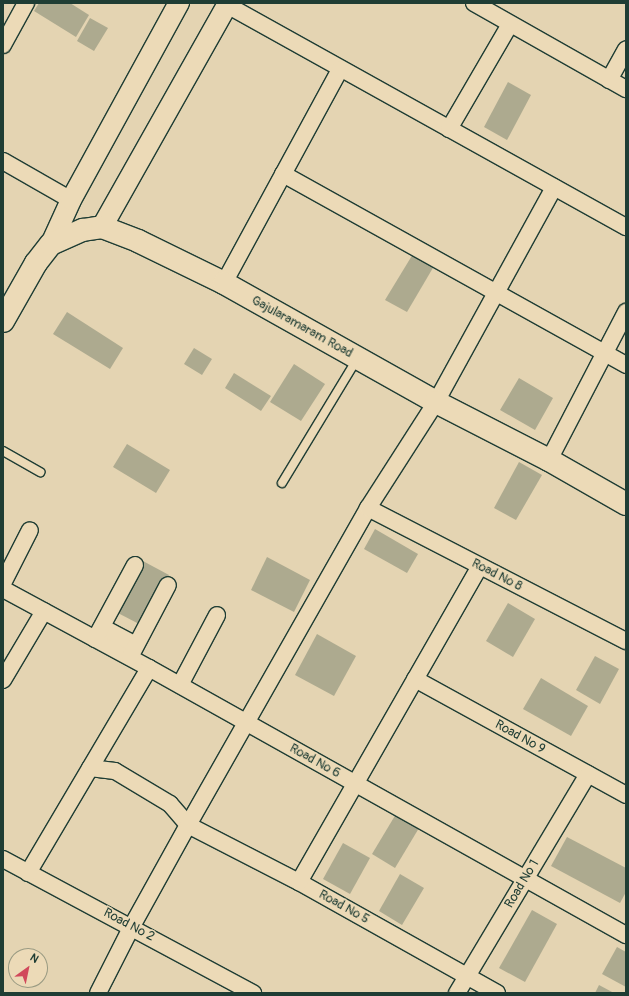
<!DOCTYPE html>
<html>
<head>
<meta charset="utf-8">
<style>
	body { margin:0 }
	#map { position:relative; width:629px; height:996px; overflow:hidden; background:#e4d4b2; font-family:Pangolin,sans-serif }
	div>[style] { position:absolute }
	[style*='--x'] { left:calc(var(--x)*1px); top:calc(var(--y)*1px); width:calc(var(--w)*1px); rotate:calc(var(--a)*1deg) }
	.building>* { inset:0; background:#adaa8f }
	.roads { filter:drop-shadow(1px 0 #1f3d34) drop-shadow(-1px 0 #1f3d34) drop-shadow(0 1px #1f3d34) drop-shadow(0 -1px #1f3d34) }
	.service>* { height:8px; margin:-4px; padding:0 4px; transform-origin:4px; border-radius:4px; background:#ecdab7 }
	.minor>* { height:16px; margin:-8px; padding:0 8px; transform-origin:8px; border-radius:8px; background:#ecdab7 }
	.tertiary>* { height:20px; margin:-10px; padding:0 10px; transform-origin:10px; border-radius:10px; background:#ecdab7 }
	.secondary>* { height:22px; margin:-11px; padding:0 11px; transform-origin:11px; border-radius:11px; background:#ecdab7 }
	span { translate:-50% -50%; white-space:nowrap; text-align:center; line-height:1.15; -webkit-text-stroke:3px #ecdab7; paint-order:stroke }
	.street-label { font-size:13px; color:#1f3d34 }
	.frame { position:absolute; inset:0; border:4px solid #1f3d34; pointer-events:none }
	.north { position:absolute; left:8px; top:948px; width:40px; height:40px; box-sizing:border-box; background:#ecdab7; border:1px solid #9a9b83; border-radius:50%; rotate:33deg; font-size:11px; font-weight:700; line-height:16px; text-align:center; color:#1f3d34 }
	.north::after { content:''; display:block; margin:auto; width:14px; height:18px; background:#d1495b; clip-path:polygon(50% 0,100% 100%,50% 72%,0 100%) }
</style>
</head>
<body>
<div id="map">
	<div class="building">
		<div style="clip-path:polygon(39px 3px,70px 3px,89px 15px,76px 37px,34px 11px)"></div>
		<div style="clip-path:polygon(90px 18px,108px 28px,94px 51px,77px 41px)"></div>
		<div style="clip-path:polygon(508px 82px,531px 95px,507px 140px,484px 127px)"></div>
		<div style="clip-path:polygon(416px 249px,437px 261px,407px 312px,385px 300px)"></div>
		<div style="clip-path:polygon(67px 312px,123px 348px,110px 369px,53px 334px)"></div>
		<div style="clip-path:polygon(194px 348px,212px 359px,202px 375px,184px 364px)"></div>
		<div style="clip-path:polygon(294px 364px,325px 384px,301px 421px,270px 402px)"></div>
		<div style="clip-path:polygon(234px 373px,271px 396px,261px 411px,225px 388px)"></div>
		<div style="clip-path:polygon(519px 378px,553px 398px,535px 430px,500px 410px)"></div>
		<div style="clip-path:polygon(127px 444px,170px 470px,156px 493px,113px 467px)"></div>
		<div style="clip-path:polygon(519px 462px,542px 475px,516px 520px,494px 508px)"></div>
		<div style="clip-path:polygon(375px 529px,418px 554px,407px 573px,364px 549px)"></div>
		<div style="clip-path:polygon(267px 557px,310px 580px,294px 612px,251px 590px)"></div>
		<div style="clip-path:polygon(141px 560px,169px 575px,143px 626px,114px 611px)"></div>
		<div style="clip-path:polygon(508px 603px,535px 619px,513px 657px,486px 641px)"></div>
		<div style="clip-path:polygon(317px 634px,356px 656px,334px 696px,295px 675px)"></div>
		<div style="clip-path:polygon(595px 656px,619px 669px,600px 704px,576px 690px)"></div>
		<div style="clip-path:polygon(541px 678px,588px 706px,571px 736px,523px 709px)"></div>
		<div style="clip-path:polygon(396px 814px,419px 828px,395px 868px,372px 854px)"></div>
		<div style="clip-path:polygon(567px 837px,626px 868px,626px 892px,620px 903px,551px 866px)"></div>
		<div style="clip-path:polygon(343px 843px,370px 858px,350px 894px,323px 879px)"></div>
		<div style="clip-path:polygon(400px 874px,424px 888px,402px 925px,379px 911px)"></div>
		<div style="clip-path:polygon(532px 910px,557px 924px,525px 982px,499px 968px)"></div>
		<div style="clip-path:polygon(617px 947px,626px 952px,626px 987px,602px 974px)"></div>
		<div style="clip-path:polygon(599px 985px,614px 993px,595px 993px)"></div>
	</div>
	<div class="roads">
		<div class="service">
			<div style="--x:3;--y:451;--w:43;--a:29.6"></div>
			<div style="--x:282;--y:483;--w:145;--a:-58.8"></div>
		</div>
		<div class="minor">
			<div style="--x:474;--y:3;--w:175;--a:29.5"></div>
			<div style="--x:227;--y:5;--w:457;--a:29.1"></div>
			<div style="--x:3;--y:45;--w:48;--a:-61.3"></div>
			<div style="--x:609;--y:80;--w:35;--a:-61"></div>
			<div style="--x:449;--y:129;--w:121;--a:-59.8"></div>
			<div style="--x:3;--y:161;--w:78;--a:29.8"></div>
			<div style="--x:283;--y:174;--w:393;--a:29.1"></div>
			<div style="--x:224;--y:283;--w:243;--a:-61.5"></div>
			<div style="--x:549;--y:460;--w:167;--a:-62.5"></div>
			<div style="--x:368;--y:508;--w:290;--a:27.3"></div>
			<div style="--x:3;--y:583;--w:59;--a:-63"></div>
			<div style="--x:3;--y:589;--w:166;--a:28.4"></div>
			<div style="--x:149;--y:668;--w:547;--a:29.24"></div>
			<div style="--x:102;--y:627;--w:38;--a:28"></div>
			<div style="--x:95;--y:639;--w:84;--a:-61.6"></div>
			<div style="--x:130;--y:657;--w:81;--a:-62.2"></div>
			<div style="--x:415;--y:679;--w:241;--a:28.8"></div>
			<div style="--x:3;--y:680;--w:80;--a:-59.3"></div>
			<div style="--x:180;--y:685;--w:79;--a:-62.1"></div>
			<div style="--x:90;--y:768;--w:25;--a:7"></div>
			<div style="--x:115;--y:771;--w:64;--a:31"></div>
			<div style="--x:170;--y:804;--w:28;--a:49"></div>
			<div style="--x:188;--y:825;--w:125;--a:27.2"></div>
			<div style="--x:299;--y:882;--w:227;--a:29.3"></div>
			<div style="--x:3;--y:859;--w:284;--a:28.2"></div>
			<div style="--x:28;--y:873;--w:238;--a:-59.4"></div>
			<div style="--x:299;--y:882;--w:364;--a:-60.2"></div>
			<div style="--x:98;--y:993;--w:75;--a:-63.1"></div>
			<div style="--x:132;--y:926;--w:115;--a:-61"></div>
			<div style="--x:188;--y:825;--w:365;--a:-60.4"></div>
			<div style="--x:368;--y:508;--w:126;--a:-57.3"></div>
			<div style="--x:436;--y:402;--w:245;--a:-61.2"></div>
			<div style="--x:457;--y:993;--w:255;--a:-59.1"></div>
		</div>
		<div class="tertiary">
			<div style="--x:102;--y:227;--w:257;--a:-60.6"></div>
			<div style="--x:51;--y:244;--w:48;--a:-65.6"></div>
			<div style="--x:71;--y:200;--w:225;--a:-61.3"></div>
		</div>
		<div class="secondary">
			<div style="--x:3;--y:321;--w:67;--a:-60.4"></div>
			<div style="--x:36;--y:263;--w:24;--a:-52"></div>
			<div style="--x:51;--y:244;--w:35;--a:-24"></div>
			<div style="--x:83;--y:230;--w:19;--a:-9"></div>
			<div style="--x:102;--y:227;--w:39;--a:21"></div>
			<div style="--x:138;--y:241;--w:96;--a:26"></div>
			<div style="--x:224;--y:283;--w:243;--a:29.3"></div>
			<div style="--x:436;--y:402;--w:127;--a:27.2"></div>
			<div style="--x:549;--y:460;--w:89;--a:29.7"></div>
		</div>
	</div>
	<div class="street-label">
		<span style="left:302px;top:327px;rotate:29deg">Gajularamaram Road</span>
		<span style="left:497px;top:575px;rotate:27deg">Road No 8</span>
		<span style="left:520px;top:737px;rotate:29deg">Road No 9</span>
		<span style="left:315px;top:761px;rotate:29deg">Road No 6</span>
		<span style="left:522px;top:884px;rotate:-59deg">Road No 1</span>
		<span style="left:344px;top:907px;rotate:29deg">Road No 5</span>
		<span style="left:129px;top:925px;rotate:28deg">Road No 2</span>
	</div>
	<div class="frame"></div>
	<div class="north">N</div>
</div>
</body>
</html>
